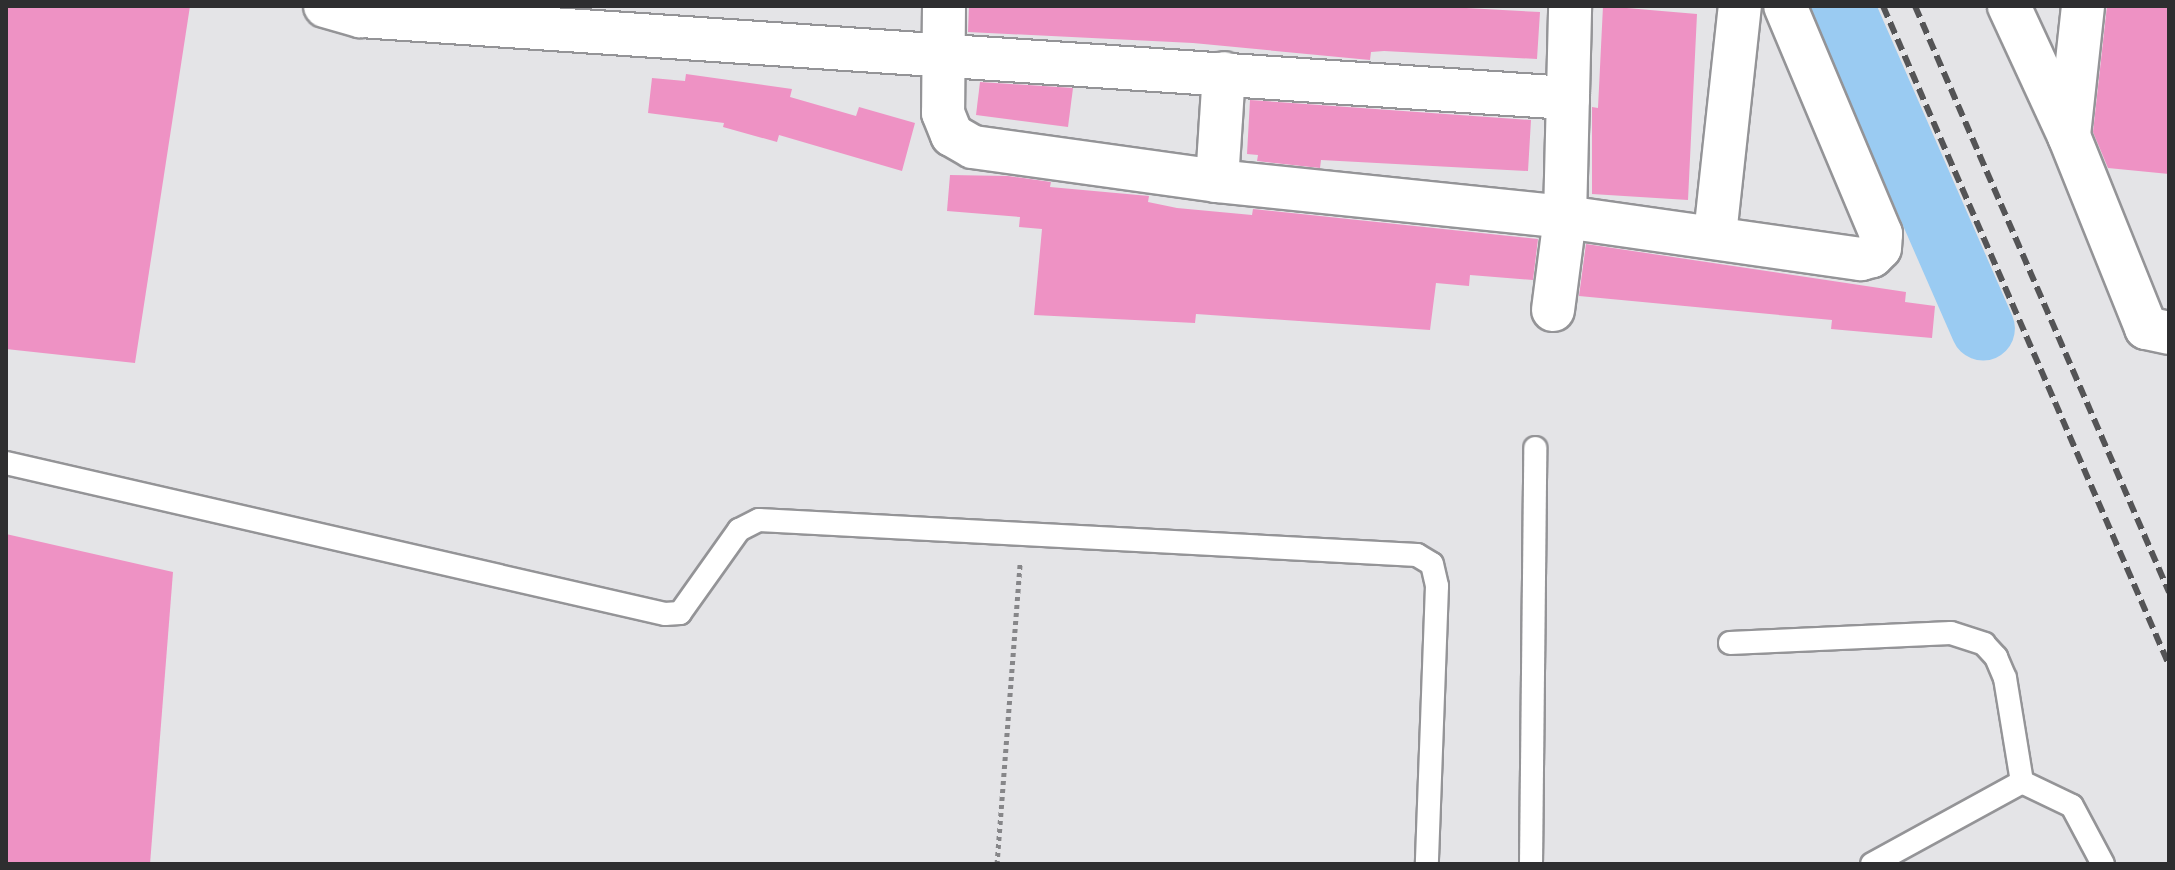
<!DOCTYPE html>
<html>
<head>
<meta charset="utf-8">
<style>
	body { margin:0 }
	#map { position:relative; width:2175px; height:870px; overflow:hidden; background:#e4e4e7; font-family:Lato,sans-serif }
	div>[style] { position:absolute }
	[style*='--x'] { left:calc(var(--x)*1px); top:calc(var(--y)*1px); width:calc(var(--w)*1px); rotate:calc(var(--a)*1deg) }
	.river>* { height:64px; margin:-32px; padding:0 32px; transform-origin:32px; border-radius:32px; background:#9acbf2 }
	.building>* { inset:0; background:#ee92c4 }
	.path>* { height:5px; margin-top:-2.5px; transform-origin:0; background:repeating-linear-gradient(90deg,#868689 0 4px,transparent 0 8px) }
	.roads { filter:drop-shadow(2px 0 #949497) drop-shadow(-2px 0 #949497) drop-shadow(0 2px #949497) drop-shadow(0 -2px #949497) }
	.service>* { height:22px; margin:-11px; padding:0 11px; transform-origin:11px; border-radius:11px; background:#fff }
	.minor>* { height:42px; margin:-21px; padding:0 21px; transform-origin:21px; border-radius:21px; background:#fff }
	.rail>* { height:6px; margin-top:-3px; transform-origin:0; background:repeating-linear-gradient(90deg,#545456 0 12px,transparent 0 18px) }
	span { translate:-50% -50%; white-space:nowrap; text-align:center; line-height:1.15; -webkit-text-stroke:8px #e4e4e7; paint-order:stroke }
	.frame { position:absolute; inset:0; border:8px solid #2e2e30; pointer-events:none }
</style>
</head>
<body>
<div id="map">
	<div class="river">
		<div style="--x:1842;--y:6;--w:352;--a:66.4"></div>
	</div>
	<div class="building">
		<div style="clip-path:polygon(6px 6px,190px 6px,135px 363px,6px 349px)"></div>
		<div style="clip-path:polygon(969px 6px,1429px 6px,1540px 12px,1537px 59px,1384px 51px,1371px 52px,1370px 60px,1193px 43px,968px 32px)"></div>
		<div style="clip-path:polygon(1603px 6px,1697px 14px,1688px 200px,1592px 194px,1592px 107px,1598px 108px)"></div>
		<div style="clip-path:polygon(2107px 6px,2169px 6px,2169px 174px,2108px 168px,2093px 132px)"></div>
		<div style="clip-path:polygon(686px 74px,792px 89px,790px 97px,856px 116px,859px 107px,915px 123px,902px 171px,779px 135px,777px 142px,723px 127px,724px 123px,648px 113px,652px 78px,685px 81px)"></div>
		<div style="clip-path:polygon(980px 82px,1073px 88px,1068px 127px,976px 115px)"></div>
		<div style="clip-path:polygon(1250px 100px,1531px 120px,1528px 171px,1321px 160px,1320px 168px,1257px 161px,1258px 155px,1247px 154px)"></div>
		<div style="clip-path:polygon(950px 175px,1008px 176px,1051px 182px,1050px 187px,1149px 196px,1148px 202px,1177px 208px,1252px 215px,1253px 209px,1538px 239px,1533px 280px,1470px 275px,1469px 286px,1436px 283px,1430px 330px,1196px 314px,1195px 323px,1034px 315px,1042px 229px,1019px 227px,1020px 217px,947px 211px)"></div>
		<div style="clip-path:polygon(1586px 244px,1906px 292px,1905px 302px,1935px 306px,1932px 338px,1831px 329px,1832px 320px,1579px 296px)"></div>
		<div style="clip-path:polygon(6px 534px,173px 572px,150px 864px,6px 864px)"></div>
	</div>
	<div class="path">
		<div style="--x:997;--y:864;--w:303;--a:-85.6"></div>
	</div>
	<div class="roads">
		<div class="service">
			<div style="--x:6;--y:463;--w:676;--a:12.91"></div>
			<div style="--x:665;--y:614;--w:15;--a:-4"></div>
			<div style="--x:680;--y:613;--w:102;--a:-54.6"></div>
			<div style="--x:739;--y:530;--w:22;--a:-27"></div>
			<div style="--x:759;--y:520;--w:659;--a:3.04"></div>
			<div style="--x:1417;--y:555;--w:17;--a:31"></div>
			<div style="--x:1432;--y:564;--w:23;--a:77"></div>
			<div style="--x:1437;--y:586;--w:278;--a:92.1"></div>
			<div style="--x:1730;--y:643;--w:221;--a:-2.6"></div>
			<div style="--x:1951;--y:633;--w:35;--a:18"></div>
			<div style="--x:1984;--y:644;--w:18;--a:47"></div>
			<div style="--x:1996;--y:657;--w:23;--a:67"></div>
			<div style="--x:2005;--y:678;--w:105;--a:80.7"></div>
			<div style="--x:2022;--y:782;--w:171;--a:151.3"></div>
			<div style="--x:2022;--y:782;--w:55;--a:25.6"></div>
			<div style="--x:2072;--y:806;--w:66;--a:61.9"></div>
			<div style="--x:1531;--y:864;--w:416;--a:-89.4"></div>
		</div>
		<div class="minor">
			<div style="--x:325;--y:6;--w:37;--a:16"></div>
			<div style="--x:361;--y:16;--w:1210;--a:3.89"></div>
			<div style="--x:944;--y:6;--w:107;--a:90.5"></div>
			<div style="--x:943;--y:113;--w:24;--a:68"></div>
			<div style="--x:952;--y:135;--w:24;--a:30"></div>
			<div style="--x:973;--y:147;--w:246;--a:7.9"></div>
			<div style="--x:1217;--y:181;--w:350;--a:5.9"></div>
			<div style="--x:1565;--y:217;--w:299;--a:8.1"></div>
			<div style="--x:1861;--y:259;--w:11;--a:-15"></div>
			<div style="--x:1872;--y:256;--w:11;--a:-45"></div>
			<div style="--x:1880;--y:248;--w:14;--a:-86"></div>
			<div style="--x:1881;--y:234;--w:247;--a:-112.8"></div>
			<div style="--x:2009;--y:6;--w:143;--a:65.2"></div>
			<div style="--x:2069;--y:136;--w:207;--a:68.1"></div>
			<div style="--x:2146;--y:328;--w:24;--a:12"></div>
			<div style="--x:2069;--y:135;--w:130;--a:-83.8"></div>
			<div style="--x:1217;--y:181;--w:108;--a:-86.3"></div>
			<div style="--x:1715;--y:235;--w:230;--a:-83.8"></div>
			<div style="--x:1553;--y:310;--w:94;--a:-82.6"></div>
			<div style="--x:1565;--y:217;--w:211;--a:-88.6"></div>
		</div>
	</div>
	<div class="rail">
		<div style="--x:1883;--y:6;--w:718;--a:66.54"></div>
		<div style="--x:1915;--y:6;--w:639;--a:66.57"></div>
	</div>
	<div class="frame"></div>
</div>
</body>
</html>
